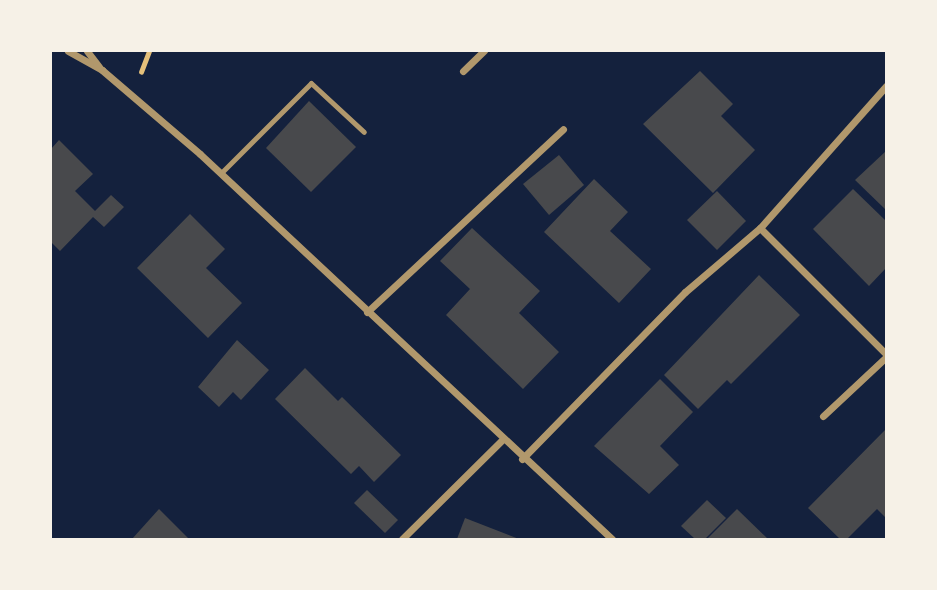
<!DOCTYPE html>
<html>
<head>
<meta charset="utf-8">
<style>
	body { margin:0 }
	#map { position:relative; width:937px; height:590px; overflow:hidden; background:#14213d; font-family:Helvetica,sans-serif }
	div>[style] { position:absolute }
	[style*='--x'] { left:calc(var(--x)*1px); top:calc(var(--y)*1px); width:calc(var(--w)*1px); rotate:calc(var(--a)*1deg) }
	.building>* { inset:0; background:#48494c }
	.path>* { height:4.5px; margin:-2.25px; padding:0 2.25px; transform-origin:2.25px; border-radius:2.25px; background:#e5c07b }
	.service>* { height:5px; margin:-2.5px; padding:0 2.5px; transform-origin:2.5px; border-radius:2.5px; background:#b1986c }
	.minor>* { height:7px; margin:-3.5px; padding:0 3.5px; transform-origin:3.5px; border-radius:3.5px; background:#b1986c }
	span { translate:-50% -50%; white-space:nowrap; text-align:center; line-height:1.15; -webkit-text-stroke:5px #f6f1e7; paint-order:stroke }
	.frame { position:absolute; inset:0; border:52px solid #f6f1e7; pointer-events:none }
</style>
</head>
<body>
<div id="map">
	<div class="building">
		<div style="clip-path:polygon(700px 71px,733px 104px,721px 116px,755px 150px,713px 193px,643px 124px)"></div>
		<div style="clip-path:polygon(309px 101px,356px 147px,311px 192px,266px 148px)"></div>
		<div style="clip-path:polygon(59px 140px,93px 174px,75px 191px,95px 211px,111px 195px,124px 207px,104px 227px,93px 217px,60px 251px,51px 242px,51px 149px)"></div>
		<div style="clip-path:polygon(886px 151px,886px 210px,855px 180px)"></div>
		<div style="clip-path:polygon(559px 155px,584px 185px,549px 215px,523px 184px)"></div>
		<div style="clip-path:polygon(594px 179px,628px 212px,610px 231px,651px 269px,619px 303px,544px 232px)"></div>
		<div style="clip-path:polygon(853px 189px,886px 221px,886px 268px,869px 286px,813px 229px)"></div>
		<div style="clip-path:polygon(717px 191px,746px 221px,717px 250px,687px 220px)"></div>
		<div style="clip-path:polygon(190px 214px,225px 249px,206px 268px,242px 303px,208px 338px,137px 268px)"></div>
		<div style="clip-path:polygon(472px 228px,540px 291px,519px 313px,559px 352px,523px 389px,446px 315px,470px 289px,440px 261px)"></div>
		<div style="clip-path:polygon(759px 275px,800px 315px,731px 384px,727px 380px,698px 409px,664px 375px)"></div>
		<div style="clip-path:polygon(237px 340px,269px 370px,241px 400px,233px 392px,219px 407px,198px 387px)"></div>
		<div style="clip-path:polygon(305px 368px,338px 401px,342px 397px,401px 455px,374px 482px,359px 466px,351px 474px,275px 399px)"></div>
		<div style="clip-path:polygon(660px 379px,693px 412px,660px 446px,679px 465px,649px 494px,594px 446px)"></div>
		<div style="clip-path:polygon(886px 429px,886px 518px,877px 509px,847px 539px,840px 539px,808px 508px)"></div>
		<div style="clip-path:polygon(367px 490px,398px 520px,385px 533px,354px 503px)"></div>
		<div style="clip-path:polygon(707px 500px,726px 518px,705px 539px,695px 539px,681px 526px)"></div>
		<div style="clip-path:polygon(159px 509px,189px 539px,132px 539px)"></div>
		<div style="clip-path:polygon(737px 509px,768px 539px,707px 539px)"></div>
		<div style="clip-path:polygon(465px 518px,519px 539px,457px 539px)"></div>
	</div>
	<div class="path">
		<div style="--x:141;--y:72;--w:22;--a:-69"></div>
	</div>
	<div class="service">
		<div style="--x:221;--y:173;--w:127;--a:-45"></div>
		<div style="--x:311;--y:83;--w:72;--a:42.8"></div>
	</div>
	<div class="minor">
		<div style="--x:68;--y:51;--w:39;--a:29"></div>
		<div style="--x:102;--y:70;--w:129;--a:40.6"></div>
		<div style="--x:200;--y:154;--w:564;--a:43.06"></div>
		<div style="--x:87;--y:51;--w:20;--a:53"></div>
		<div style="--x:463;--y:71;--w:29;--a:-44"></div>
		<div style="--x:760;--y:228;--w:178;--a:45"></div>
		<div style="--x:367;--y:312;--w:268;--a:-43"></div>
		<div style="--x:823;--y:416;--w:86;--a:-43.1"></div>
		<div style="--x:522;--y:459;--w:233;--a:-45.7"></div>
		<div style="--x:685;--y:292;--w:99;--a:-40.5"></div>
		<div style="--x:760;--y:228;--w:190;--a:-48.4"></div>
		<div style="--x:402;--y:539;--w:141;--a:-44.7"></div>
	</div>
	<div class="frame"></div>
</div>
</body>
</html>
